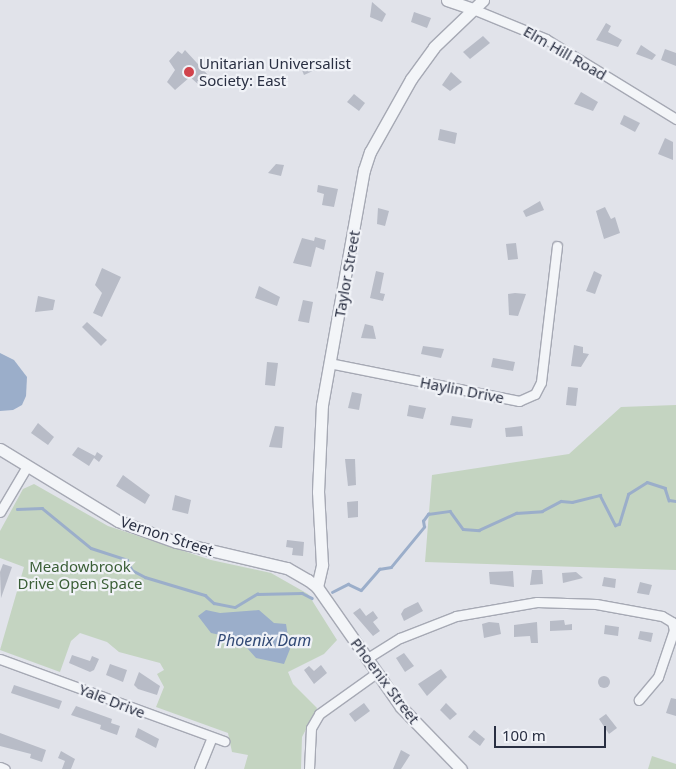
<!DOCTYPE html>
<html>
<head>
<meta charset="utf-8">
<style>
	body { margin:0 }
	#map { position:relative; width:676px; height:769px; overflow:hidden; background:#e1e3ea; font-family:"Noto Sans",sans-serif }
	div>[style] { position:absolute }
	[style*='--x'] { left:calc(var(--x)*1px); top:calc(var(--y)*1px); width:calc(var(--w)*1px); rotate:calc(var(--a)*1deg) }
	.green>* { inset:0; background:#c4d4c1 }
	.water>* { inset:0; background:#9baeca }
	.stream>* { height:2.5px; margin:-1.25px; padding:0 1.25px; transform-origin:1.25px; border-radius:1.25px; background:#9baeca }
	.building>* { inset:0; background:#b8bcc7 }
	.round { border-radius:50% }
	.roads { filter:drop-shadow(1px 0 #a6a9b4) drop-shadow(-1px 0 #a6a9b4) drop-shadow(0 1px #a6a9b4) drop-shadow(0 -1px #a6a9b4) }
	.minor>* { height:9px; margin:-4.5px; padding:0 4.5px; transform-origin:4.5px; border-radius:4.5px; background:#f3f5f8 }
	.tertiary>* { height:11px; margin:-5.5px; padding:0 5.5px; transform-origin:5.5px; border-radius:5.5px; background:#f3f5f8 }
	.dots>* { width:14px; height:14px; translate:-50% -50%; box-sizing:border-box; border:2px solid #f0f2f7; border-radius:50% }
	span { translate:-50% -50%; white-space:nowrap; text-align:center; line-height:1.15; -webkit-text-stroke:4.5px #f0f2f7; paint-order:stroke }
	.street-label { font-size:15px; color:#292f42 }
	.poi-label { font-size:15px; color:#292f42 }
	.left { translate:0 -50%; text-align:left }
	.park-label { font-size:15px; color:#3a5e36 }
	.water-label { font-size:16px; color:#324a76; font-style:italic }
	.scale { position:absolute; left:494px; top:726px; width:112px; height:22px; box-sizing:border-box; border:2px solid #292f42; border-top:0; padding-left:6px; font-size:15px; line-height:18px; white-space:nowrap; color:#292f42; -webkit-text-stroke:4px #f0f2f7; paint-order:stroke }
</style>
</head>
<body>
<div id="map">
	<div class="green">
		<div style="clip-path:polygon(676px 405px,676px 570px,425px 562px,432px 475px,569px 454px,621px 407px)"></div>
		<div style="clip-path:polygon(34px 484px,108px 526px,211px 560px,271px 573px,308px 594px,337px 640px,324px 654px,288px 672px,293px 684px,317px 708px,302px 737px,301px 769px,244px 769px,248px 755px,232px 752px,228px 733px,156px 707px,164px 687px,157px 674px,164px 670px,160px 663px,119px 652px,107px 642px,80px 633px,71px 641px,60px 672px,0 650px,24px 567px,0 558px,0 531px,23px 489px)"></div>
		<div style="clip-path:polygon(652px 756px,676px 764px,676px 769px,648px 769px)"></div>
	</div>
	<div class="water">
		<div style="clip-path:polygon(0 353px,14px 360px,27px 377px,26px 396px,22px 405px,13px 410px,0 411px)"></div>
		<div style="clip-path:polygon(206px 610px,220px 613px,259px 610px,274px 623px,286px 624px,290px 649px,284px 664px,256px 658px,239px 639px,211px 633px,198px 616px)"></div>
	</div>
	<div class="stream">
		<div style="--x:17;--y:509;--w:25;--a:-2"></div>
		<div style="--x:42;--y:508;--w:63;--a:39.2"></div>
		<div style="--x:91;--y:548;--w:38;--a:18"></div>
		<div style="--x:127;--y:560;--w:11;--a:63"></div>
		<div style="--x:132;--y:570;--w:15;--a:28"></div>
		<div style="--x:145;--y:577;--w:63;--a:16.7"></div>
		<div style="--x:205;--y:595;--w:12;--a:42"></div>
		<div style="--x:214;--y:603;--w:21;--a:11"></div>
		<div style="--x:235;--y:607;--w:26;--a:-31"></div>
		<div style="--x:257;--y:594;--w:45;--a:-1.3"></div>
		<div style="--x:302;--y:593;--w:11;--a:27"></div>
		<div style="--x:332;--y:592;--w:18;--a:-27"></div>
		<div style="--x:348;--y:584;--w:14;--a:25"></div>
		<div style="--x:361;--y:590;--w:28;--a:-49"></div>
		<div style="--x:379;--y:569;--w:12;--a:-9"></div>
		<div style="--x:391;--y:567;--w:52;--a:-50.5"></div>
		<div style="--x:424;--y:527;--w:6;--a:-99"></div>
		<div style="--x:423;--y:521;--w:9;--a:-54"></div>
		<div style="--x:428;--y:514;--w:22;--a:-8"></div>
		<div style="--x:450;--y:511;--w:22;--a:54"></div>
		<div style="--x:463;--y:529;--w:16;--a:4"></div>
		<div style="--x:479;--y:530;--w:41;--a:-24.7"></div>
		<div style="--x:516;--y:513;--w:26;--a:-4"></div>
		<div style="--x:542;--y:511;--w:21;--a:-28"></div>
		<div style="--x:561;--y:501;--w:11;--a:5"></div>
		<div style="--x:572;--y:502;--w:29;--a:-14"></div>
		<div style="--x:600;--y:495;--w:34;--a:63"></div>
		<div style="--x:615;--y:525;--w:4;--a:-14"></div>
		<div style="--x:619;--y:524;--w:31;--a:-73"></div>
		<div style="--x:628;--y:494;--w:22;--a:-32"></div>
		<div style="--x:647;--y:482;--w:19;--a:18"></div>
		<div style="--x:665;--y:488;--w:13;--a:72"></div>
		<div style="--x:669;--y:500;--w:7;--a:8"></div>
	</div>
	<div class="building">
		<div style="clip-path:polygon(372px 2px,386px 14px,382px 22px,370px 17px)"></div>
		<div style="clip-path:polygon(414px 12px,431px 18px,427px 28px,411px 22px)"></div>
		<div style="clip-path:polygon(606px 23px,611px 26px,608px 32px,622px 40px,618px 47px,596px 40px)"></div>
		<div style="clip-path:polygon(483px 36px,490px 43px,470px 59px,463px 52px)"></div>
		<div style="clip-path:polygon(641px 45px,656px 55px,652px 60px,636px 54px)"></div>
		<div style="clip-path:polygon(665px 49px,676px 53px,676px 66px,661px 60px)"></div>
		<div style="clip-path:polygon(185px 50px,208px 75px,199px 85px,190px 77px,175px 90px,167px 82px,175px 70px,169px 61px,178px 51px,182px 54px)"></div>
		<div style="clip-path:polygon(310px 59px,315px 70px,304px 75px,299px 63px)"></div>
		<div style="clip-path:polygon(451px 72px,462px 82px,450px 91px,442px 85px)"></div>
		<div style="clip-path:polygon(581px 92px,598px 102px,593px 111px,574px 104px)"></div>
		<div style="clip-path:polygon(354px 94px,365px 103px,359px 111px,347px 102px)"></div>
		<div style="clip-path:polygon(624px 115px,640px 123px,635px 132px,620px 124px)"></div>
		<div style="clip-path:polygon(440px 129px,457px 133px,455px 144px,438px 140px)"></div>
		<div style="clip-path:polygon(665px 138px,673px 142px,673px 160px,658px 154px)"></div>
		<div style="clip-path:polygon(276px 164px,284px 165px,281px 176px,268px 173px)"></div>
		<div style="clip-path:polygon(318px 185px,338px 189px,334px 207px,322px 205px,324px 194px,317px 192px)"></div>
		<div style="clip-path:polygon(540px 201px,544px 210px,526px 217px,523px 211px)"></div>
		<div style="clip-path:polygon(605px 207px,611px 219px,615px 217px,620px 233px,604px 239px,596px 211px)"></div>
		<div style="clip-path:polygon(378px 208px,389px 211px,385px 226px,377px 224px)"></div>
		<div style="clip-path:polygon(315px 237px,326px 240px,324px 250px,316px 247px,311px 267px,293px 263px,302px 238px,314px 241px)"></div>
		<div style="clip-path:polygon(516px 243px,518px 259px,508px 260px,506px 244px)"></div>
		<div style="clip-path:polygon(102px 268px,121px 277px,102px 317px,93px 313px,102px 293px,95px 285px)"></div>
		<div style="clip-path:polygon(376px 271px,384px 273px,380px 293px,385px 294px,383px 301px,370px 298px)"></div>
		<div style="clip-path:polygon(594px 271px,602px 275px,595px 294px,586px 291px)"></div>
		<div style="clip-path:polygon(259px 286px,280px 297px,277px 306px,255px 298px)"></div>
		<div style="clip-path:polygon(515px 293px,526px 294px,518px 316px,509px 315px,508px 294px)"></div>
		<div style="clip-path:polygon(38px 296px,55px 300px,53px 310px,35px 312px)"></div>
		<div style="clip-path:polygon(303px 300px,313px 302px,309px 323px,298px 321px)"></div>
		<div style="clip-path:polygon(87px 322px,107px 340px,101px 346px,82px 327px)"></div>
		<div style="clip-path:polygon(365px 324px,373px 326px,376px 339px,361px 338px)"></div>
		<div style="clip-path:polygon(574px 345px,583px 347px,583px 353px,589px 354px,581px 367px,571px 366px)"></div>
		<div style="clip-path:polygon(423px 346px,444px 349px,441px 358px,421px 354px)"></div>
		<div style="clip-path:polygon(493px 358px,515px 362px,513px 371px,491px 367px)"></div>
		<div style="clip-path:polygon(267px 362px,278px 363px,275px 386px,265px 385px)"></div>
		<div style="clip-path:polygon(568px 387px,578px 388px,576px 406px,566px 405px)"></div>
		<div style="clip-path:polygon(352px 392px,362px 394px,359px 410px,348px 408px)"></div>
		<div style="clip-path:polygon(409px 405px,426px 408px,423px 419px,407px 416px)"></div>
		<div style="clip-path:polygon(452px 416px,473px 419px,471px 428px,450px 425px)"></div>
		<div style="clip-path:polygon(38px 423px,54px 437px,48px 445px,31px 433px)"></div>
		<div style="clip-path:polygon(275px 426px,284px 427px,282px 448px,269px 447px)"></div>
		<div style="clip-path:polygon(522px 426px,523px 436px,506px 437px,505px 428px)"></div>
		<div style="clip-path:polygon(78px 447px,95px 456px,97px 452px,103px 456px,99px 462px,94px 458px,89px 466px,72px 455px)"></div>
		<div style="clip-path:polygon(345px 459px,355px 459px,356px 485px,348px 486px)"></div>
		<div style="clip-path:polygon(123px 475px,150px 495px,145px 504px,116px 486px)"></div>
		<div style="clip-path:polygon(175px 495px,191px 500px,188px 514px,172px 510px)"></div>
		<div style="clip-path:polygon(358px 501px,358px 517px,348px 518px,347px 502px)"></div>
		<div style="clip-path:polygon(287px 540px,304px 542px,303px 556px,292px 555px,293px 548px,286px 547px)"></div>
		<div style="clip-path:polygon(3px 564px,12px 567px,1px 598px,0 572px)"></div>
		<div style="clip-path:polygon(532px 570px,542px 570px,543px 584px,530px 585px)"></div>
		<div style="clip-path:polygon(513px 571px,514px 587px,490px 584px,489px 572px)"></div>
		<div style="clip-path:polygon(576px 572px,583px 578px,563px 583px,562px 573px)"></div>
		<div style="clip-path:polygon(604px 577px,616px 579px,615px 588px,602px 586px)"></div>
		<div style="clip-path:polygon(640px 582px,652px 585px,649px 595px,637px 593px)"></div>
		<div style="clip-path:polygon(418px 602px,423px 611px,404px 621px,401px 614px,404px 609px)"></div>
		<div style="clip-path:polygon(360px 608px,366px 616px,373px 611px,378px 618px,373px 622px,380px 631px,373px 636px,353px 613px)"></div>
		<div style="clip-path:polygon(564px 620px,565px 625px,572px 624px,572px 630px,550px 631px,550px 621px)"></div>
		<div style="clip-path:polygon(489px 622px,499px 623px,501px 634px,484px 638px,482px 624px)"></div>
		<div style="clip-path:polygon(537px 622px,538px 643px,531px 643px,530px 636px,514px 637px,514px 625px)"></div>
		<div style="clip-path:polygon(605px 625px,619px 627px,618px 636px,604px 634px)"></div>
		<div style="clip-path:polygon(640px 631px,653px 633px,651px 642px,638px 639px)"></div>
		<div style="clip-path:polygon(404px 653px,414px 666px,405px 672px,396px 658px)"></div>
		<div style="clip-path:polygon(72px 655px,90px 661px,92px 656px,99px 659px,94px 670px,90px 672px,69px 663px)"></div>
		<div style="clip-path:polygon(110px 664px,127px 670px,123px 682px,106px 675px)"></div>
		<div style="clip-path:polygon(321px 665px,327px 673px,314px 684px,304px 670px,309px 666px,314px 671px)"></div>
		<div style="clip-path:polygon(441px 669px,447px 677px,427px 696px,418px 684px)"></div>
		<div style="clip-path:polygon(139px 672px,160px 686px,157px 695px,138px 689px,134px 685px)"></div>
		<div class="round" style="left:598px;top:676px;width:12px;height:12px"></div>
		<div style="clip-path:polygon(14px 685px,62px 701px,59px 709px,11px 693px)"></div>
		<div style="clip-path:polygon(671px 698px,676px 699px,676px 716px,666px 713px)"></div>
		<div style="clip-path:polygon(364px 703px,370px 711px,355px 722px,349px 714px)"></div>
		<div style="clip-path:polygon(446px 703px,457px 714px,450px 720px,440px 710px)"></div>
		<div style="clip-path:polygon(76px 706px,112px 719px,111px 723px,120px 726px,117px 735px,100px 729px,101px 725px,71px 715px)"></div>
		<div style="clip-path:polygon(606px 714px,617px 728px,609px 734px,599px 719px)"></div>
		<div style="clip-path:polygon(138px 728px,159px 739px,156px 748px,135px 737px)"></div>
		<div style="clip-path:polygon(474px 730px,485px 739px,480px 746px,468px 737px)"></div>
		<div style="clip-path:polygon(0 733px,46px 750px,42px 762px,30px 758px,31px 754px,0 746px)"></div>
		<div style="clip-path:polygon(401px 750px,410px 755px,401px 769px,393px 769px)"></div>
		<div style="clip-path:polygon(61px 751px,75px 759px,71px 769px,62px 769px,65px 761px,58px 758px)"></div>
	</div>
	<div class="roads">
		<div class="minor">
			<div style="--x:473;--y:9;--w:79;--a:22.3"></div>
			<div style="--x:546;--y:39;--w:153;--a:31.6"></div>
			<div style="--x:329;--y:363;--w:194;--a:11.3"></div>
			<div style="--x:519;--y:401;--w:17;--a:-24"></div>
			<div style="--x:535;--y:394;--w:13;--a:-63"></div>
			<div style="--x:541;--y:382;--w:137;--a:-83.3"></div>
			<div style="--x:0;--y:512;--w:51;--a:-59.4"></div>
			<div style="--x:0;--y:659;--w:239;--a:20.1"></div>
			<div style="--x:366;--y:659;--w:40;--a:-32"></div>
			<div style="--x:400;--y:638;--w:60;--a:-21.4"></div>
			<div style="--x:456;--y:616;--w:82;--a:-9.8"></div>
			<div style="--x:537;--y:602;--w:59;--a:1.9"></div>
			<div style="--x:596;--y:604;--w:67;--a:10.3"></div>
			<div style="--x:662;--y:616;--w:12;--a:31"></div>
			<div style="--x:672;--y:622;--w:8;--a:76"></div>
			<div style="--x:674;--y:630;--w:50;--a:108.8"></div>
			<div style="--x:658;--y:677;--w:30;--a:130"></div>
			<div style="--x:0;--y:767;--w:5;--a:22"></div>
			<div style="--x:199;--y:769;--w:32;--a:-68"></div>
			<div style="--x:309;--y:769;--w:41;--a:-87.2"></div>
			<div style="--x:311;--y:728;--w:16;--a:-60"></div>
			<div style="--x:319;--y:714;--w:69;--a:-35.5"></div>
		</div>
		<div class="tertiary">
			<div style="--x:447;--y:0;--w:28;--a:19"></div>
			<div style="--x:0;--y:449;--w:138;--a:31.4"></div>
			<div style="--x:118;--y:521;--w:62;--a:19.9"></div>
			<div style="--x:176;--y:542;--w:114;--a:13.2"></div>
			<div style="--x:287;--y:568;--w:24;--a:30"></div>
			<div style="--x:308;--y:580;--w:11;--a:38"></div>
			<div style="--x:317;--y:587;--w:146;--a:55"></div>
			<div style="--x:401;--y:707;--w:86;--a:45.9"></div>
			<div style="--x:317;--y:587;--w:23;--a:-77"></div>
			<div style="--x:322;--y:565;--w:73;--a:-93.1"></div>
			<div style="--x:318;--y:492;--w:87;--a:-87.4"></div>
			<div style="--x:322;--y:405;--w:239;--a:-79.9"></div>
			<div style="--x:364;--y:170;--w:19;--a:-72"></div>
			<div style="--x:370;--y:152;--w:84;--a:-60.7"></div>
			<div style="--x:411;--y:79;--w:39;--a:-54"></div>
			<div style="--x:434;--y:47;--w:68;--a:-43.8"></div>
		</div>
	</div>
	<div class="dots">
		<div style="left:189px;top:72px;background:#d1434c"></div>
	</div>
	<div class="street-label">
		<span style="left:565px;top:53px;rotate:30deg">Elm Hill Road</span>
		<span style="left:347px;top:274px;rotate:-80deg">Taylor Street</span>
		<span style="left:462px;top:390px;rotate:11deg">Haylin Drive</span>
		<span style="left:167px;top:536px;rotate:18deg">Vernon Street</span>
		<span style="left:385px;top:681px;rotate:53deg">Phoenix Street</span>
		<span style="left:112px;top:701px;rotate:21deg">Yale Drive</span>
	</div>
	<div class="poi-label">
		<span class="left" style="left:199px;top:72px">Unitarian Universalist<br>Society: East</span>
	</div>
	<div class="park-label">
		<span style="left:80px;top:575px">Meadowbrook<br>Drive Open Space</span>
	</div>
	<div class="water-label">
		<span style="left:264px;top:640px">Phoenix Dam</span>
	</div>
	<div class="scale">100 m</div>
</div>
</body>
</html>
